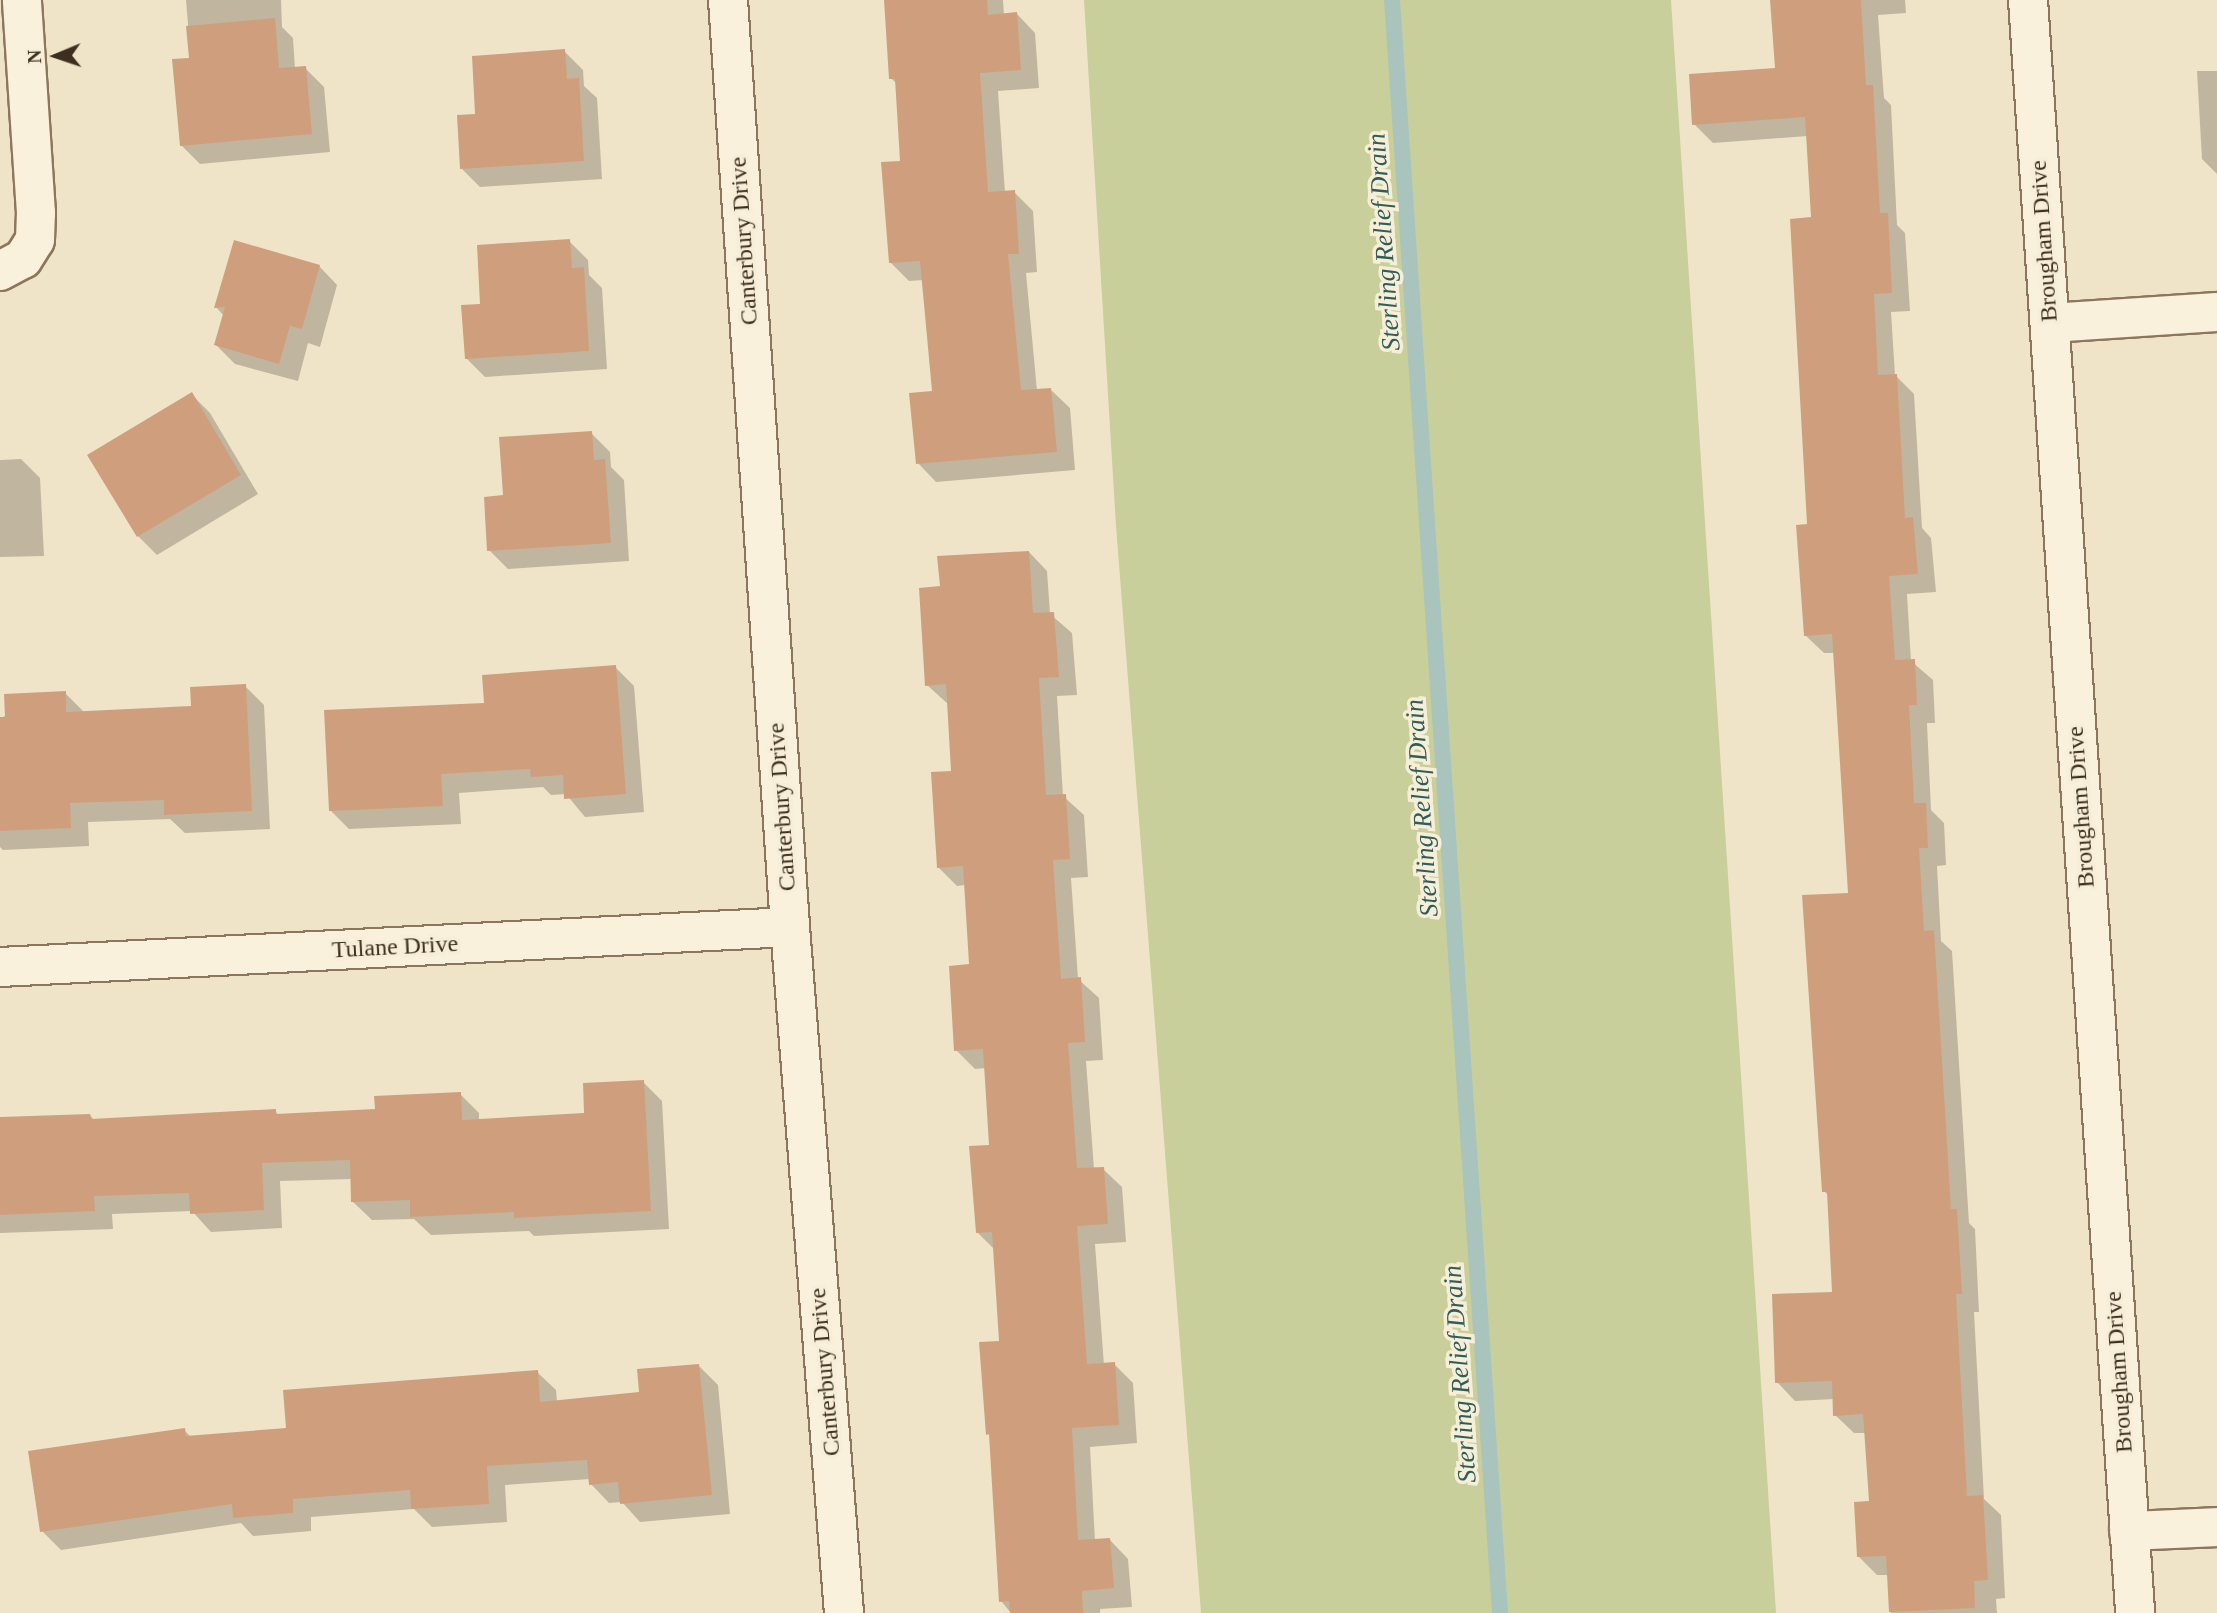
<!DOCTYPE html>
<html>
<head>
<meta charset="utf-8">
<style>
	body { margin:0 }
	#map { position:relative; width:2217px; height:1613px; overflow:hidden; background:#f0e4c8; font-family:Georgia,serif }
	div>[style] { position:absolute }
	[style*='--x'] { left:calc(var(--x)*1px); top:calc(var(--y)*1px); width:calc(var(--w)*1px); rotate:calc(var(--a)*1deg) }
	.green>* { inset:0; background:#c9cf9b }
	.shadow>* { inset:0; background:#0003 }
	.stream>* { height:16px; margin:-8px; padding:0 8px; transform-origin:8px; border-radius:8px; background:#a9c4bc }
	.building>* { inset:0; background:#cf9f7d }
	.roads { filter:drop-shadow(2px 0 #8d765c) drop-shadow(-2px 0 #8d765c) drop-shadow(0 2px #8d765c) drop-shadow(0 -2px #8d765c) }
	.minor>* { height:38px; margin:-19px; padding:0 19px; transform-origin:19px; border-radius:19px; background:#faf1dc }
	span { translate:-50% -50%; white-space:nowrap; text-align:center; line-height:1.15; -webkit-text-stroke:7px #f7eed8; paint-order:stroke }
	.street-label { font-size:24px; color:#3d2e20 }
	.water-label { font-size:26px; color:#2f5d5a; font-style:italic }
	.north { position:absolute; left:21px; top:21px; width:70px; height:70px; -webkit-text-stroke:5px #f7eed8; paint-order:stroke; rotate:268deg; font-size:19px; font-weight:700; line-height:28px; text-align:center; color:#3d2e20 }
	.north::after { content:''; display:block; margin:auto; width:24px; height:32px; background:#3d2e20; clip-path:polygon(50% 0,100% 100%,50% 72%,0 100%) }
</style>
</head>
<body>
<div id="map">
	<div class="green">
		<div style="clip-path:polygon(1084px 0,1671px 0,1776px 1613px,1201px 1613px,1116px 526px)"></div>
	</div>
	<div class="shadow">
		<div style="clip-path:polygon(186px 0,281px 0,282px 27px,293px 38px,295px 69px,305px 68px,324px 87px,330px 152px,200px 164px,181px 145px,191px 59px)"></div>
		<div style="clip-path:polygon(886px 0,1003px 0,1004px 15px,1017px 14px,1035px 33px,1039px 88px,998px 91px,1005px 193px,1014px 192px,1033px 211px,1037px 272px,1026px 273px,1037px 391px,1051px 390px,1070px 408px,1075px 470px,936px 482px,918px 463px,934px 392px,924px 280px,909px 281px,890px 262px,902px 162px,898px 85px,891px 78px)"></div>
		<div style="clip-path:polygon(1773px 0,1905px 0,1906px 13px,1878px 15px,1884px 98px,1891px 105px,1897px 225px,1905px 233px,1910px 311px,1891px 312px,1895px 375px,1914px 394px,1922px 528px,1931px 538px,1936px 592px,1907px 594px,1911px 661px,1933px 680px,1935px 723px,1927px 723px,1931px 810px,1944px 823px,1946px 865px,1937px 866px,1941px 941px,1952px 951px,1969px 1223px,1975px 1229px,1979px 1312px,1974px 1312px,1984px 1499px,2001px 1515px,2005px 1598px,1996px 1599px,1997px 1613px,1891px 1613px,1889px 1575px,1877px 1575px,1859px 1557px,1870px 1502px,1866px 1433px,1854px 1433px,1835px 1415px,1834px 1399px,1795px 1401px,1777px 1382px,1834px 1293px,1829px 1196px,1824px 1191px,1850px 894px,1835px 653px,1824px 653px,1805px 635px,1813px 219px,1808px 136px,1713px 143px,1694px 124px,1777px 69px)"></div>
		<div style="clip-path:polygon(564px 51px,583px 70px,584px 86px,597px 98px,602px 179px,480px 187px,461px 168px,477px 115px)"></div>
		<div style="clip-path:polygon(2197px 71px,2217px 71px,2217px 174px,2202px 159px)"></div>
		<div style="clip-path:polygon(569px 241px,588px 260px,589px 275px,602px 288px,607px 369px,485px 377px,466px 358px)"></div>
		<div style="clip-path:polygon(319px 266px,337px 285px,320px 347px,308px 343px,298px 381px,235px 364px,216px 345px,224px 316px,216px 307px)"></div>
		<div style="clip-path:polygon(191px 394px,210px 413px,258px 494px,157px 555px,138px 536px,89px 456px)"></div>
		<div style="clip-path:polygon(591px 433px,610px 452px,611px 467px,624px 480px,629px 561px,508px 569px,489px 550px,505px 497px)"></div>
		<div style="clip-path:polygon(21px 459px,40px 478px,44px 556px,0 557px,0 460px)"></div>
		<div style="clip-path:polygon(1029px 552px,1047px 571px,1050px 614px,1072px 633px,1077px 695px,1057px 696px,1063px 796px,1084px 815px,1088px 877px,1071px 878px,1078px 979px,1099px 998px,1103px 1060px,1086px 1061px,1094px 1169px,1103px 1169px,1122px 1187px,1126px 1242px,1095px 1244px,1104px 1365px,1114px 1364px,1133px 1383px,1137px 1443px,1090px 1447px,1095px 1541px,1110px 1540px,1128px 1559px,1132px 1607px,1100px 1609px,1100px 1613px,1011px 1613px,1001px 1601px,991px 1437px,988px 1434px,1001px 1342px,995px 1250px,977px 1232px,990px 1146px,986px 1068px,975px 1069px,956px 1050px,971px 966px,965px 885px,957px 886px,938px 867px,953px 772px,948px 704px,927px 685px,941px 588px)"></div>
		<div style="clip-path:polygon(615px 667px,634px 686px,644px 812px,585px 817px,566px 794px,551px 795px,543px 787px,459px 793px,461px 824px,349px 829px,330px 810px,486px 705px)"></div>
		<div style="clip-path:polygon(245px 686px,264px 705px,270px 829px,185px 833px,170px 819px,88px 822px,89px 846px,3px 850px,0 847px,0 718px,65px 693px,85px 713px,193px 708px)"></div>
		<div style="clip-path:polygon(643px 1082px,662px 1101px,669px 1229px,534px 1236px,529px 1231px,431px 1235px,414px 1219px,372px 1220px,353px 1202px,352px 1179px,280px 1181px,282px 1228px,211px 1232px,192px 1211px,112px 1214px,113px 1229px,0 1233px,0 1119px,90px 1115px,94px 1120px,275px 1111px,280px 1116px,377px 1110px,460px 1094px,479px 1113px,479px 1120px,585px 1115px)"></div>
		<div style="clip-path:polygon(699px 1366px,718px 1385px,730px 1514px,640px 1522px,622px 1502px,609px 1503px,591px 1484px,590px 1479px,505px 1485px,507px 1522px,432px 1527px,414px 1509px,311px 1517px,311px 1531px,253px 1536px,241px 1523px,61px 1550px,42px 1531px,184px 1430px,191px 1437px,288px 1429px,537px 1372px,556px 1390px,557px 1402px,641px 1393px)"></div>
	</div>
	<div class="stream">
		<div style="--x:1392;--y:0;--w:1617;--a:86.17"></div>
	</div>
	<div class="building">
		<div style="clip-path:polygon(884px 0,987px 0,988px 15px,1017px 12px,1021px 70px,980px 73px,988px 192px,1015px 190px,1019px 254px,1008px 254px,1021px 390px,1051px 388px,1057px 452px,916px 464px,909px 393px,932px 391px,920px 261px,889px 263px,881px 162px,900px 161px,895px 79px,889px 79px)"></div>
		<div style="clip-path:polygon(1770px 0,1861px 0,1866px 85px,1873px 85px,1880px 213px,1888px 213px,1892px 293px,1874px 294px,1878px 375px,1897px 374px,1905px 518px,1913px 517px,1918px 574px,1889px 576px,1895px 660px,1915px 659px,1917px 705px,1909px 705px,1914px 803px,1926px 803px,1928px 848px,1919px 848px,1924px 931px,1934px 930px,1951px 1209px,1957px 1209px,1962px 1294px,1956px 1294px,1967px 1496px,1983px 1495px,1988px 1580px,1974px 1581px,1975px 1608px,1889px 1612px,1886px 1556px,1857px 1557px,1854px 1502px,1869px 1501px,1863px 1414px,1833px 1416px,1832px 1381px,1775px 1383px,1772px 1294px,1832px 1292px,1827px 1192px,1822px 1192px,1802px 895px,1848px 893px,1832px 634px,1804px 636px,1796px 525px,1807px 524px,1790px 219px,1811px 217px,1805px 117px,1692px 125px,1689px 74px,1775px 68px)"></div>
		<div style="clip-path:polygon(275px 18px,279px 68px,306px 66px,312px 134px,180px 146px,172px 59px,189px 58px,186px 26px)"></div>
		<div style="clip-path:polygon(565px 49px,567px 79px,579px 78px,584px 161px,460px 169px,457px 115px,475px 114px,472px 56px)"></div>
		<div style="clip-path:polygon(570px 239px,572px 268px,584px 267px,589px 351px,465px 359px,461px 305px,480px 304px,477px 245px)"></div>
		<div style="clip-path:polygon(234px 240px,320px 265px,302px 329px,290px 326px,279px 364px,214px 345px,225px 307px,214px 308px)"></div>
		<div style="clip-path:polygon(192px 392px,241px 475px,137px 537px,87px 455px)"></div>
		<div style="clip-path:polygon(592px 431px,594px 460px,605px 459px,611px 543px,487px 551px,484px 497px,503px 495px,499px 437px)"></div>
		<div style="clip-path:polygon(1029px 551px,1033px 613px,1054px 612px,1059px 677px,1039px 678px,1046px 795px,1066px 794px,1070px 859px,1053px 860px,1061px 979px,1081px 977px,1085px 1042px,1068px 1043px,1077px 1168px,1104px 1167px,1108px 1224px,1077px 1226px,1087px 1364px,1115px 1362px,1119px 1425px,1072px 1428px,1078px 1540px,1110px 1538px,1114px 1588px,1082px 1591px,1083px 1613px,1010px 1613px,1009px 1601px,999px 1602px,989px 1434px,986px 1435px,979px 1342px,999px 1341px,992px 1232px,976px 1233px,969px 1146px,989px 1145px,983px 1049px,954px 1051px,949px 966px,969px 964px,963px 866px,937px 868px,931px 772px,951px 771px,946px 684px,925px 686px,919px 588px,940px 586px,937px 556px)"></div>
		<div style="clip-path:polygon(616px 665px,626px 794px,564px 799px,563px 775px,531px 777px,530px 769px,441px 774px,443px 806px,329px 811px,324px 710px,484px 703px,482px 675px)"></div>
		<div style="clip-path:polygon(246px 684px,252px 811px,164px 815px,164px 800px,70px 803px,71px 828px,0 831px,0 717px,5px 717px,4px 694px,66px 691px,66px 712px,191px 706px,190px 687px)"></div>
		<div style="clip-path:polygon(644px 1080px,651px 1211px,514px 1218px,514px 1212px,410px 1217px,410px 1200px,351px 1202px,350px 1160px,262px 1163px,264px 1210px,190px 1214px,189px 1193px,94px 1196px,95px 1211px,0 1215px,0 1117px,90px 1114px,91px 1119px,276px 1109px,276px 1114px,375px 1109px,374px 1096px,461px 1092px,462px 1120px,584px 1113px,583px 1083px)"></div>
		<div style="clip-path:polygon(699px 1364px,712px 1495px,620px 1504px,618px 1482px,589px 1485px,587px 1460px,487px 1466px,489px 1504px,411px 1509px,410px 1490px,293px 1499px,293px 1513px,233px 1518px,232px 1504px,40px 1532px,28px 1451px,185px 1428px,186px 1436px,286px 1428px,283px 1390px,538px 1370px,540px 1402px,639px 1392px,637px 1369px)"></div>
	</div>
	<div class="roads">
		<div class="minor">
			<div style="--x:728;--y:0;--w:929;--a:86.17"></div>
			<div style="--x:790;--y:927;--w:688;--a:85.5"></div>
			<div style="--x:2028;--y:0;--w:1617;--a:86.2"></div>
			<div style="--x:0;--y:271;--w:26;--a:-28"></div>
			<div style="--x:23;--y:259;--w:22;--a:-58"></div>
			<div style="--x:35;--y:240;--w:27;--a:-88"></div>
			<div style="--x:36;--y:213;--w:213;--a:-93.8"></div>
			<div style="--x:2050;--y:323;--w:167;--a:-3.8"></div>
			<div style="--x:0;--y:967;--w:791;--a:-2.9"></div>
			<div style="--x:2129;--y:1531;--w:88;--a:-2.6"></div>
		</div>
	</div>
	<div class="street-label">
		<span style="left:744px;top:241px;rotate:-94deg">Canterbury Drive</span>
		<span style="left:2044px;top:241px;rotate:-94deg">Brougham Drive</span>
		<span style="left:782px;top:807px;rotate:-94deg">Canterbury Drive</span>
		<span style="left:2081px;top:807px;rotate:-94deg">Brougham Drive</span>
		<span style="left:395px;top:947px;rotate:-3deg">Tulane Drive</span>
		<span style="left:825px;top:1372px;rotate:-95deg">Canterbury Drive</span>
		<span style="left:2119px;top:1372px;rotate:-94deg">Brougham Drive</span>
	</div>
	<div class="water-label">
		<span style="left:1384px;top:242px;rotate:-94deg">Sterling Relief Drain</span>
		<span style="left:1422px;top:808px;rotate:-94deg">Sterling Relief Drain</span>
		<span style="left:1460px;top:1374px;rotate:-94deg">Sterling Relief Drain</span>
	</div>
	<div class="north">N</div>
</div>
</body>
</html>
